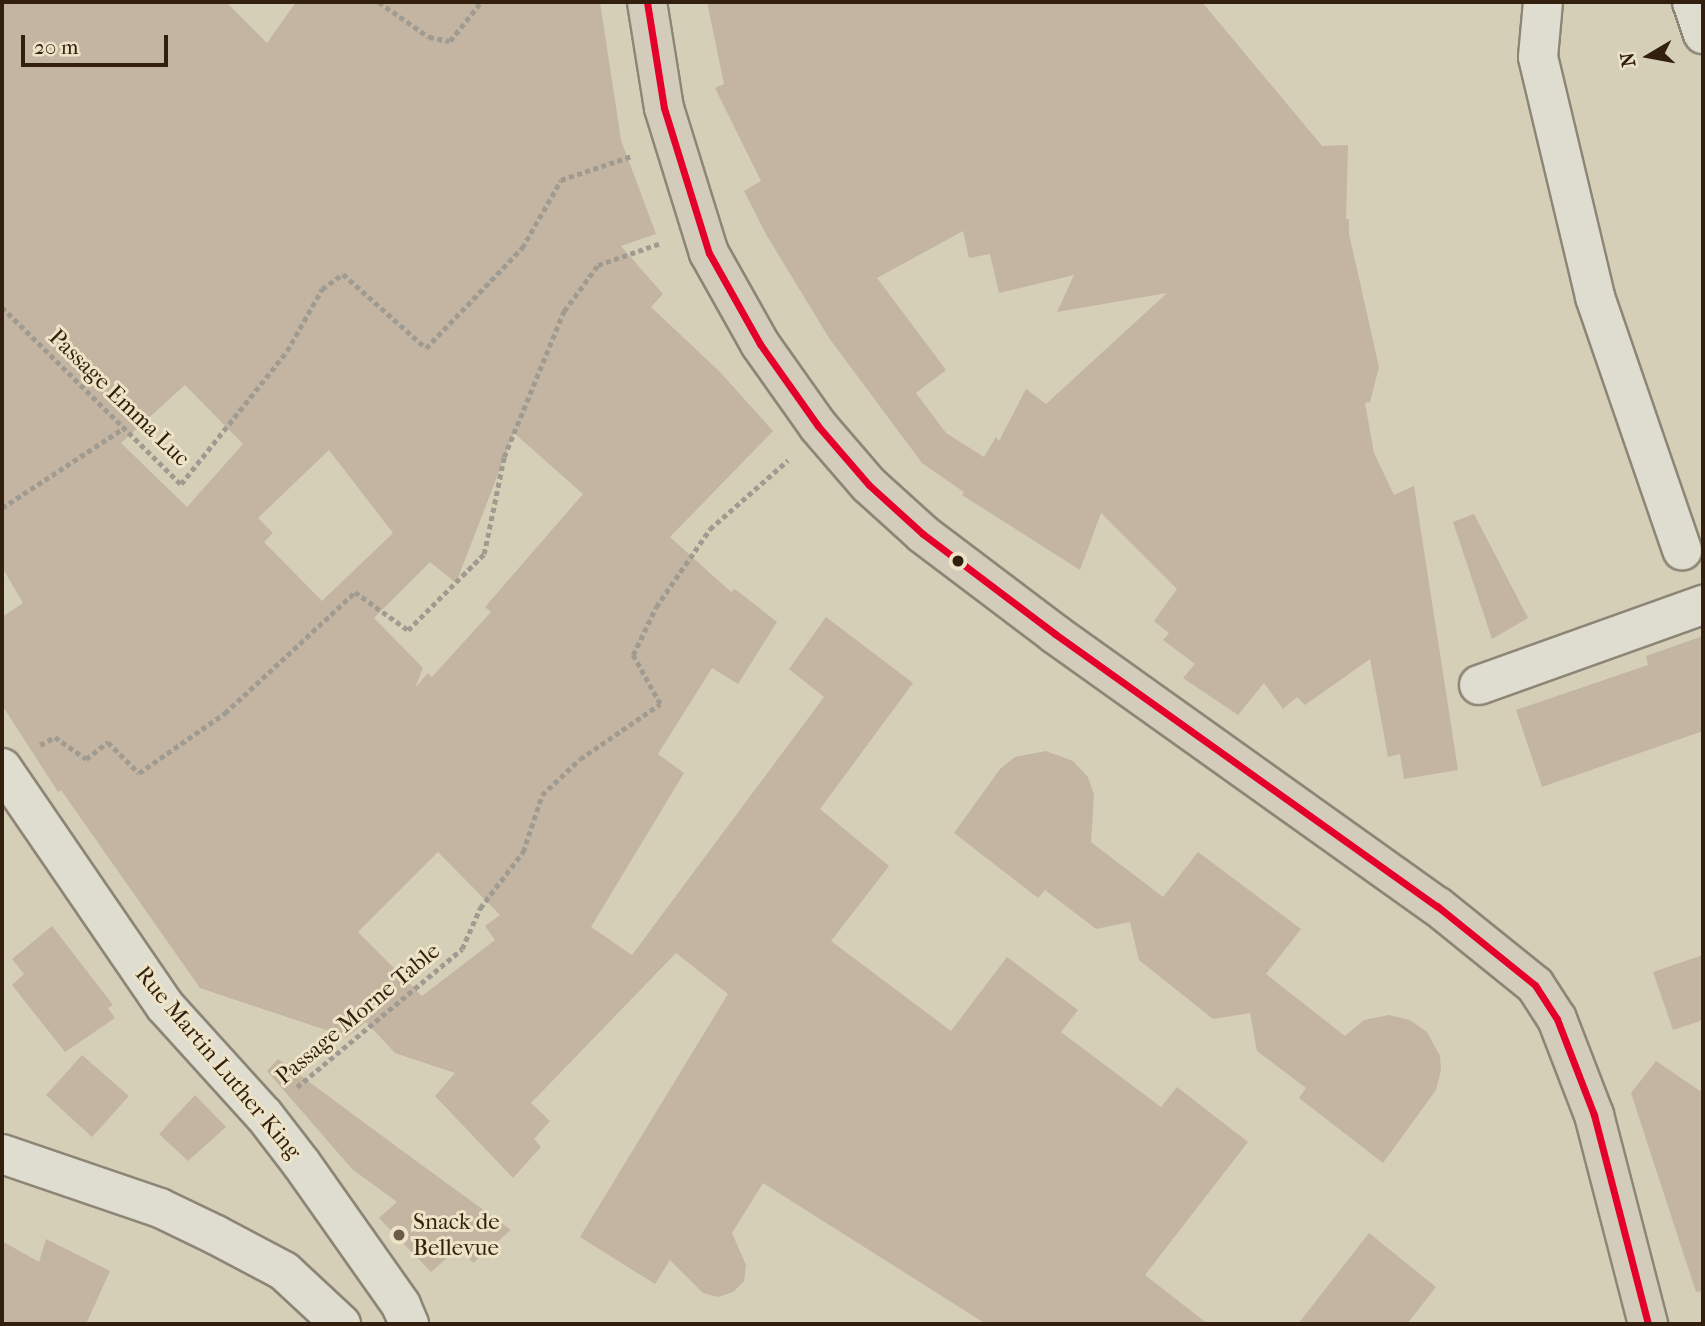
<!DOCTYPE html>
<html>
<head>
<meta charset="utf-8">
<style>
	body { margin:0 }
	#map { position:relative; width:1705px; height:1326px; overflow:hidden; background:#d6cfb7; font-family:"IM FELL French Canon",serif }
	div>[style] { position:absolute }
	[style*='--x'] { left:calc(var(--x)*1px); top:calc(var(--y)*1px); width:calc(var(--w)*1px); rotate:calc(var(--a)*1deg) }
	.building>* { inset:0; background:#c4b4a2 }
	.path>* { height:4.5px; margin-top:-2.25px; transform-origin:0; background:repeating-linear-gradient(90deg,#a09b91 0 5px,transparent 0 8.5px) }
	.roads { filter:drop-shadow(2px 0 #8d8677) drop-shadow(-2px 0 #8d8677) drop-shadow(0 2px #8d8677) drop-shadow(0 -2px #8d8677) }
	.street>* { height:38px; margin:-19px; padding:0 19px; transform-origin:19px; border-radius:19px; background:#dfdcd0 }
	.secondary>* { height:38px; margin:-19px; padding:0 19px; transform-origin:19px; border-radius:19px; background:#dfdcd0 }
	.primary>* { height:38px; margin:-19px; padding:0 19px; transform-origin:19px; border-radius:19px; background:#d4ccbb }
	.bus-1>* { height:7px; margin:-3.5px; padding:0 3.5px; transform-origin:3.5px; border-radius:3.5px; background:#e4002b }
	.dots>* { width:19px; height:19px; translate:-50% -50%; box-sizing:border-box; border:4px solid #ede4c8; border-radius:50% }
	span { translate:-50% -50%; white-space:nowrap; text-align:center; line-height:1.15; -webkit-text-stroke:6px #ede4c8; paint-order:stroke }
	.street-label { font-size:23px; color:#331f0e }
	.poi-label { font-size:23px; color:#331f0e }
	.left { translate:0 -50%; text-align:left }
	.frame { position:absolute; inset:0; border:4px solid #331f0e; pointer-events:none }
	.north { position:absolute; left:1614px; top:21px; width:70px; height:70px; -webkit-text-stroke:5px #ede4c8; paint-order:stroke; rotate:260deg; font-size:19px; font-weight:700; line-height:28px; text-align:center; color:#331f0e }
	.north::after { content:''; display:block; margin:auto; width:24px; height:32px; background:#331f0e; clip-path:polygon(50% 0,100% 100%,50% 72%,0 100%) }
	.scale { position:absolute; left:21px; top:35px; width:147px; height:32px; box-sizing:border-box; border:4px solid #331f0e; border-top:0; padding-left:9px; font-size:21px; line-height:24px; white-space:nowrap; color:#331f0e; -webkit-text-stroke:5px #ede4c8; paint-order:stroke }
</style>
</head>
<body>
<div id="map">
	<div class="building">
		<div style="clip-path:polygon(evenodd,2px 2px,226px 2px,267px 43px,296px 2px,600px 2px,621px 140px,656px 234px,621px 246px,663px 294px,651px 307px,720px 372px,773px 431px,670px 537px,731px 592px,735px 589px,777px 622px,738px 684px,712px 668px,658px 754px,684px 773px,591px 927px,632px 955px,824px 697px,789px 669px,826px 617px,913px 683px,820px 809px,889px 866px,831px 941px,951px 1031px,1007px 957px,1078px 1010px,1061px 1032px,1161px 1107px,1177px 1087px,1248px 1142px,1145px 1275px,1208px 1324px,986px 1324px,763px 1183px,732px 1233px,746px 1265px,744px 1281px,733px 1292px,718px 1297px,703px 1293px,670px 1260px,655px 1284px,580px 1237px,728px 994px,676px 953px,531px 1103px,550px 1121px,534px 1139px,541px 1147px,513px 1178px,435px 1096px,455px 1073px,395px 1053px,366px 1022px,347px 1037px,200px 988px,61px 790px,58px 792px,2px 705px,2px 617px,23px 603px,2px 567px,2px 2px,185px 385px,243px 444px,187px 507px,121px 443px,185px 385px,2px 2px,514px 433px,583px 494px,485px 607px,491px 612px,432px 677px,428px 673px,415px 688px,423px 668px,374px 618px,430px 562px,456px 583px,514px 433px,2px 2px,329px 450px,393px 533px,322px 601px,264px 542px,273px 533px,258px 518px,329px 450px,2px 2px,438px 852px,500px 915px,485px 926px,495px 940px,422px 996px,358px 932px,438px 852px)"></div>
		<div style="clip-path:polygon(evenodd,707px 2px,1202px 2px,1322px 146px,1348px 145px,1346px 219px,1349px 219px,1349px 234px,1379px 367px,1370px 402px,1365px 403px,1374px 453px,1394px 495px,1414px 486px,1458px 770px,1404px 779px,1400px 754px,1388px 757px,1370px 659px,1305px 705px,1297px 697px,1283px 709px,1264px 683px,1238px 715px,1183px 678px,1195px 664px,1163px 640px,1169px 633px,1154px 621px,1177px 589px,1101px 513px,1080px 570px,962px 495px,964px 492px,922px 463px,829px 338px,767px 236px,744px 191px,761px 181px,715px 88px,724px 84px,707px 2px,963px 231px,969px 258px,990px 254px,999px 293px,1074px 275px,1057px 312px,1167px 293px,1046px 404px,1026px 389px,999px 441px,996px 437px,984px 457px,946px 433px,916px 393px,946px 370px,877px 278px,963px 231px)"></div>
		<div style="clip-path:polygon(1474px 514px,1528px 618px,1492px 639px,1453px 522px)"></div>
		<div style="clip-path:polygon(1703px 636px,1703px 731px,1542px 787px,1516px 710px,1648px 665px,1646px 656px)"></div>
		<div style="clip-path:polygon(1046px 751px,1073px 761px,1088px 777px,1094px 795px,1091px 842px,1163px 897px,1198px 852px,1301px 929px,1266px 974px,1345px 1036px,1364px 1020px,1389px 1015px,1410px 1020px,1427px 1032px,1440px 1056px,1441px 1070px,1436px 1090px,1383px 1163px,1299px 1098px,1306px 1088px,1257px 1051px,1250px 1013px,1213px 1019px,1139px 960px,1130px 922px,1096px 929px,1045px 890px,1038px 898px,954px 833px,1000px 769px,1015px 757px)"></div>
		<div style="clip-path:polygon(52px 926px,113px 1005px,108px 1008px,115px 1018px,65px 1052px,12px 985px,24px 974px,12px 959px)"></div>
		<div style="clip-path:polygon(1703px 955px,1703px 1020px,1673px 1030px,1653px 972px)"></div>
		<div style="clip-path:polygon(82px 1055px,129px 1096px,92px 1137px,46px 1095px)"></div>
		<div style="clip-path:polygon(278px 1059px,408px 1155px,511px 1230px,473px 1263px,459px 1247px,431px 1272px,379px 1218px,397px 1202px,352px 1169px,267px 1071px)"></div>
		<div style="clip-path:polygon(1656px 1061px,1703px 1093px,1703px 1291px,1696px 1292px,1631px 1093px)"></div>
		<div style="clip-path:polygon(195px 1095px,226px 1127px,188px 1161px,159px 1134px)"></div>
		<div style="clip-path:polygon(1369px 1233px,1436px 1287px,1407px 1324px,1298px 1324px)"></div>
		<div style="clip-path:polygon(46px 1239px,110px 1271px,86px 1324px,2px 1324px,2px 1241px,39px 1262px)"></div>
	</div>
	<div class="path">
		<div style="--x:379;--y:2;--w:61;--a:35"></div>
		<div style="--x:429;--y:37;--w:21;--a:11"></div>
		<div style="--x:450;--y:41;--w:50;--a:-51.5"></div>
		<div style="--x:2;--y:307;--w:252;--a:44.7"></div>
		<div style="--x:181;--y:484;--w:170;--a:-51.4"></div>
		<div style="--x:287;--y:351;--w:71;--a:-60.6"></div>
		<div style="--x:322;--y:289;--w:26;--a:-36"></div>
		<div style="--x:343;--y:274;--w:111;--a:41.7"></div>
		<div style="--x:426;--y:348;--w:139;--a:-46.2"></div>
		<div style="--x:522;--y:248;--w:78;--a:-60.2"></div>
		<div style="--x:561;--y:180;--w:75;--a:-18.7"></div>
		<div style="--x:2;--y:508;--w:146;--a:-33.3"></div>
		<div style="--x:40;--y:745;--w:17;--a:-28"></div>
		<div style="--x:55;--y:737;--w:38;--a:35"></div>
		<div style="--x:86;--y:759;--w:28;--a:-38"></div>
		<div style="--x:108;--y:742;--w:44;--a:45"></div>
		<div style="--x:139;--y:773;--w:105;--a:-34.9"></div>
		<div style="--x:225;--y:713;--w:178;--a:-42.9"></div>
		<div style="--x:355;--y:592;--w:65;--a:35.6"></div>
		<div style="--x:408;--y:630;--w:107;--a:-45"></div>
		<div style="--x:484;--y:554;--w:99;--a:-78.3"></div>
		<div style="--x:504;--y:457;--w:158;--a:-67.7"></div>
		<div style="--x:564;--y:311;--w:57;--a:-53.5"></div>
		<div style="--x:598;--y:265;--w:67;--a:-19.2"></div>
		<div style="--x:297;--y:1087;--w:215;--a:-39.9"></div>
		<div style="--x:462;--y:949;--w:45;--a:-66.3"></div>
		<div style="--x:480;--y:908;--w:71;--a:-52.5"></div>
		<div style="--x:523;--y:852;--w:60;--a:-71.6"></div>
		<div style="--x:542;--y:795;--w:52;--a:-43.5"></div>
		<div style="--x:580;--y:759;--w:97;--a:-34.5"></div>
		<div style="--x:660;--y:704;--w:56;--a:-118.9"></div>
		<div style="--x:633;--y:655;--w:53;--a:-64.4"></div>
		<div style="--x:656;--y:607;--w:95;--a:-55.3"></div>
		<div style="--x:710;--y:529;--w:104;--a:-41.5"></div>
	</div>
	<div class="roads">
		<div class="street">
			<div style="--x:1543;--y:2;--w:55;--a:95.2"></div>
			<div style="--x:1538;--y:57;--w:247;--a:76.6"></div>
			<div style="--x:1595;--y:297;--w:268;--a:71"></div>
			<div style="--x:1692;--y:2;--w:34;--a:71"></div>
			<div style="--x:1479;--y:685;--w:238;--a:-19.7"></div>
			<div style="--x:2;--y:1154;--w:167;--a:18.9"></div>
			<div style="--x:160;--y:1208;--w:62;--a:25.7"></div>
			<div style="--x:216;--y:1235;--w:77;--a:27.9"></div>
			<div style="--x:284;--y:1271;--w:78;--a:42.9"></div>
		</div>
		<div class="secondary">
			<div style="--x:2;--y:768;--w:288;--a:55.6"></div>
			<div style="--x:165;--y:1006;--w:147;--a:47.8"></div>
			<div style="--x:264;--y:1115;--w:61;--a:52.4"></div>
			<div style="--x:301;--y:1163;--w:174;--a:54.8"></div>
			<div style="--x:401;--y:1305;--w:21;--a:67"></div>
		</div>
		<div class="primary">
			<div style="--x:647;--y:2;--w:107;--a:80.9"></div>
			<div style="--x:664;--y:108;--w:152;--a:72.8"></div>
			<div style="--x:709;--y:253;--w:104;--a:60.7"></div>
			<div style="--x:760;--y:344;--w:100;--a:54.7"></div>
			<div style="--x:818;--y:426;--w:78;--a:49.2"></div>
			<div style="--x:869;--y:485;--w:73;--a:42.2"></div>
			<div style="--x:923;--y:534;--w:166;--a:37.1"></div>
			<div style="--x:1055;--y:634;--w:469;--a:35.5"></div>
			<div style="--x:1437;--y:906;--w:126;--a:38.9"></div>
			<div style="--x:1535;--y:985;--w:40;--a:57.1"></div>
			<div style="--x:1557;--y:1019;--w:103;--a:68.9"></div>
			<div style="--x:1594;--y:1115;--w:216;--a:75.5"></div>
		</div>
	</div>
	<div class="bus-1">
		<div style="--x:647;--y:2;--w:107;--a:80.9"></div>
		<div style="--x:664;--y:108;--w:152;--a:72.8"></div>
		<div style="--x:709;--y:253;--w:104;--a:60.7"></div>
		<div style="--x:760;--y:344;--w:100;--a:54.7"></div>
		<div style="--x:818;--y:426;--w:78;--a:49.2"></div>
		<div style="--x:869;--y:485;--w:73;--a:42.2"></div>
		<div style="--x:923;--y:534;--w:166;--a:37.1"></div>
		<div style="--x:1055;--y:634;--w:469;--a:35.5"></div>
		<div style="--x:1437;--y:906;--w:126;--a:38.9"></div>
		<div style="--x:1535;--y:985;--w:40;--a:57.1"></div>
		<div style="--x:1557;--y:1019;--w:103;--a:68.9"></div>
		<div style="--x:1594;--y:1115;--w:216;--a:75.5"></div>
	</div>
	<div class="dots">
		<div style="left:958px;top:561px;background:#331f0e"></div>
		<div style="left:399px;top:1235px;background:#6c5d49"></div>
	</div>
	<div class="street-label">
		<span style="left:119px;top:398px;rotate:44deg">Passage Emma Luc</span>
		<span style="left:358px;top:1014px;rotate:-40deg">Passage Morne Table</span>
		<span style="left:218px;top:1063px;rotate:50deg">Rue Martin Luther King</span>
	</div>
	<div class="poi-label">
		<span class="left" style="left:413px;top:1235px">Snack de<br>Bellevue</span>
	</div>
	<div class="frame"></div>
	<div class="north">N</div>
	<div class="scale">20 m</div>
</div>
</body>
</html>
